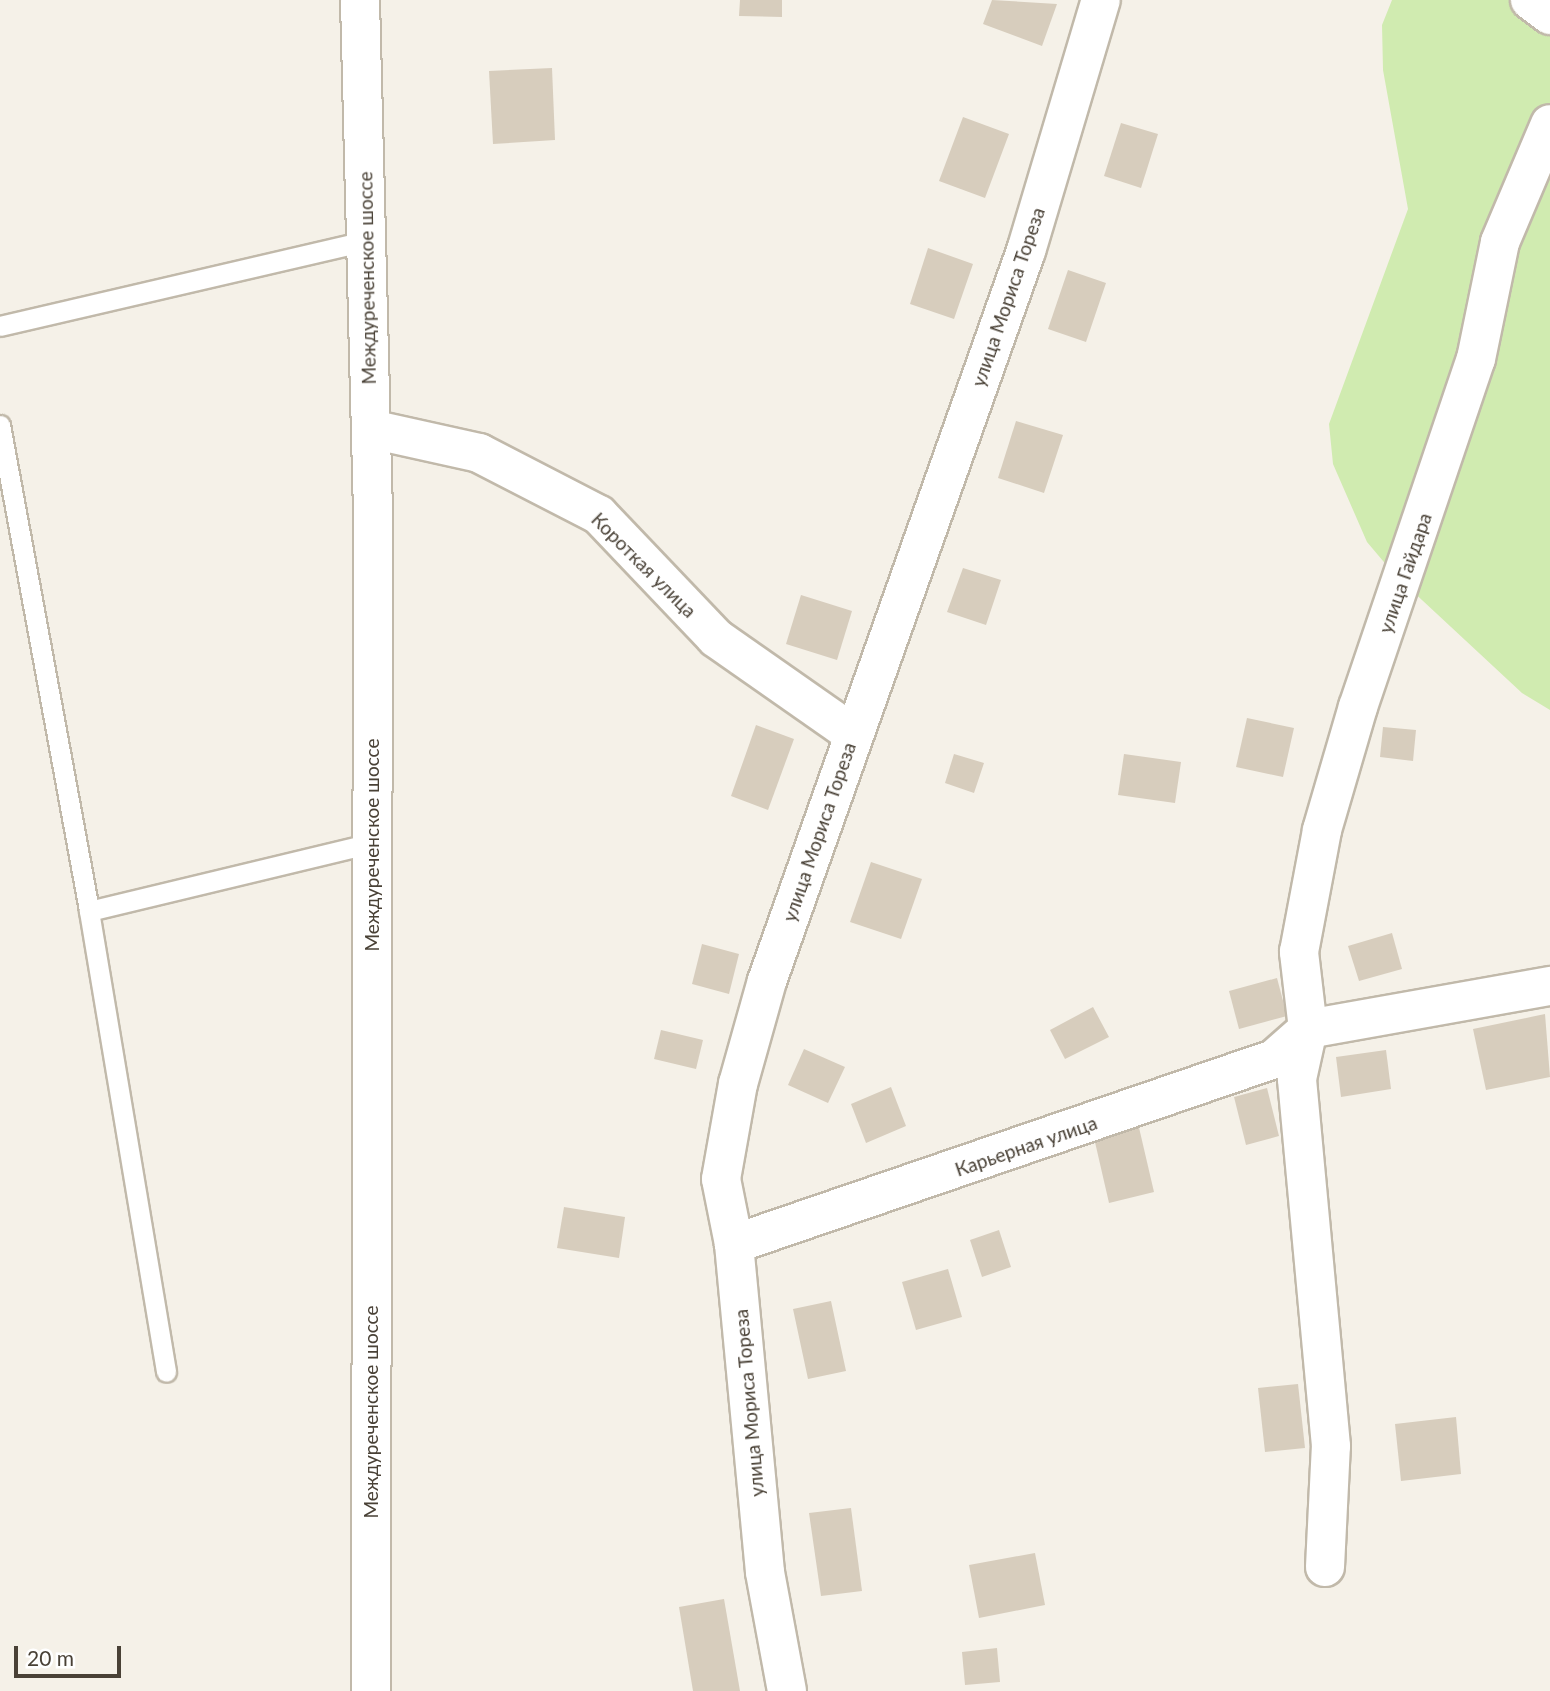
<!DOCTYPE html>
<html>
<head>
<meta charset="utf-8">
<style>
	body { margin:0 }
	#map { position:relative; width:1550px; height:1691px; overflow:hidden; background:#f5f1e8; font-family:Lato,sans-serif }
	div>[style] { position:absolute }
	[style*='--x'] { left:calc(var(--x)*1px); top:calc(var(--y)*1px); width:calc(var(--w)*1px); rotate:calc(var(--a)*1deg) }
	.green>* { inset:0; background:#d0ebb0 }
	.building>* { inset:0; background:#d7cdbd }
	.roads { filter:drop-shadow(2px 0 #c1b9aa) drop-shadow(-2px 0 #c1b9aa) drop-shadow(0 2px #c1b9aa) drop-shadow(0 -2px #c1b9aa) }
	.service>* { height:19px; margin:-9.5px; padding:0 9.5px; transform-origin:9.5px; border-radius:9.5px; background:#fff }
	.minor>* { height:38px; margin:-19px; padding:0 19px; transform-origin:19px; border-radius:19px; background:#fff }
	span { translate:-50% -50%; white-space:nowrap; text-align:center; line-height:1.15; -webkit-text-stroke:5px #fff; paint-order:stroke }
	.street-label { font-size:19px; color:#494136 }
	.scale { position:absolute; left:14px; top:1646px; width:107px; height:32px; box-sizing:border-box; border:4px solid #494136; border-top:0; padding-left:9px; font-size:21px; line-height:24px; white-space:nowrap; color:#494136; -webkit-text-stroke:5px #fff; paint-order:stroke }
</style>
</head>
<body>
<div id="map">
	<div class="green">
		<div style="clip-path:polygon(1392px 0,1550px 0,1550px 710px,1522px 693px,1394px 574px,1367px 542px,1333px 464px,1329px 424px,1408px 209px,1383px 70px,1382px 25px)"></div>
	</div>
	<div class="building">
		<div style="clip-path:polygon(740px 0,782px 0,782px 17px,739px 16px)"></div>
		<div style="clip-path:polygon(992px 0,1057px 4px,1042px 46px,983px 24px)"></div>
		<div style="clip-path:polygon(552px 68px,555px 140px,493px 144px,489px 71px)"></div>
		<div style="clip-path:polygon(963px 117px,1009px 134px,985px 198px,939px 181px)"></div>
		<div style="clip-path:polygon(1121px 123px,1158px 134px,1141px 188px,1104px 176px)"></div>
		<div style="clip-path:polygon(928px 248px,973px 264px,954px 319px,910px 304px)"></div>
		<div style="clip-path:polygon(1068px 270px,1106px 283px,1086px 342px,1048px 329px)"></div>
		<div style="clip-path:polygon(1016px 421px,1063px 435px,1044px 493px,998px 478px)"></div>
		<div style="clip-path:polygon(963px 568px,1001px 580px,986px 625px,947px 612px)"></div>
		<div style="clip-path:polygon(801px 595px,852px 611px,837px 660px,786px 644px)"></div>
		<div style="clip-path:polygon(1247px 718px,1294px 728px,1283px 777px,1236px 767px)"></div>
		<div style="clip-path:polygon(756px 725px,794px 739px,768px 810px,731px 796px)"></div>
		<div style="clip-path:polygon(1383px 727px,1416px 730px,1413px 761px,1380px 757px)"></div>
		<div style="clip-path:polygon(954px 754px,984px 763px,974px 793px,945px 783px)"></div>
		<div style="clip-path:polygon(1124px 754px,1181px 762px,1175px 803px,1118px 795px)"></div>
		<div style="clip-path:polygon(871px 862px,922px 879px,901px 939px,850px 922px)"></div>
		<div style="clip-path:polygon(1392px 933px,1402px 969px,1359px 981px,1348px 946px)"></div>
		<div style="clip-path:polygon(702px 944px,739px 954px,729px 994px,692px 984px)"></div>
		<div style="clip-path:polygon(1277px 978px,1287px 1016px,1239px 1029px,1229px 991px)"></div>
		<div style="clip-path:polygon(1093px 1007px,1109px 1037px,1065px 1059px,1050px 1030px)"></div>
		<div style="clip-path:polygon(1545px 1014px,1550px 1077px,1486px 1090px,1473px 1029px)"></div>
		<div style="clip-path:polygon(661px 1030px,703px 1040px,696px 1069px,654px 1059px)"></div>
		<div style="clip-path:polygon(804px 1049px,845px 1067px,828px 1103px,788px 1085px)"></div>
		<div style="clip-path:polygon(1386px 1050px,1391px 1089px,1341px 1097px,1336px 1057px)"></div>
		<div style="clip-path:polygon(891px 1087px,906px 1126px,866px 1143px,851px 1104px)"></div>
		<div style="clip-path:polygon(1267px 1088px,1279px 1136px,1246px 1145px,1234px 1097px)"></div>
		<div style="clip-path:polygon(1137px 1119px,1154px 1192px,1109px 1203px,1092px 1129px)"></div>
		<div style="clip-path:polygon(564px 1207px,625px 1217px,619px 1258px,557px 1248px)"></div>
		<div style="clip-path:polygon(999px 1230px,1011px 1267px,982px 1277px,970px 1240px)"></div>
		<div style="clip-path:polygon(948px 1269px,962px 1317px,916px 1330px,902px 1282px)"></div>
		<div style="clip-path:polygon(831px 1301px,846px 1371px,808px 1379px,793px 1309px)"></div>
		<div style="clip-path:polygon(1298px 1384px,1305px 1448px,1265px 1452px,1258px 1388px)"></div>
		<div style="clip-path:polygon(1456px 1417px,1461px 1474px,1401px 1481px,1395px 1424px)"></div>
		<div style="clip-path:polygon(851px 1508px,862px 1591px,821px 1596px,809px 1513px)"></div>
		<div style="clip-path:polygon(1035px 1553px,1045px 1605px,979px 1618px,969px 1565px)"></div>
		<div style="clip-path:polygon(724px 1599px,740px 1691px,693px 1691px,679px 1607px)"></div>
		<div style="clip-path:polygon(997px 1648px,1000px 1682px,965px 1685px,962px 1652px)"></div>
	</div>
	<div class="roads">
		<div class="service">
			<div style="--x:0;--y:326;--w:376;--a:-13.1"></div>
			<div style="--x:0;--y:425;--w:494;--a:79.6"></div>
			<div style="--x:89;--y:911;--w:291;--a:-13.5"></div>
			<div style="--x:89;--y:911;--w:467;--a:80.5"></div>
		</div>
		<div class="minor">
			<div style="--x:360;--y:0;--w:513;--a:88.55"></div>
			<div style="--x:373;--y:513;--w:1178;--a:90.1"></div>
			<div style="--x:1530;--y:0;--w:25;--a:37"></div>
			<div style="--x:371;--y:429;--w:111;--a:12.5"></div>
			<div style="--x:479;--y:453;--w:135;--a:27.3"></div>
			<div style="--x:599;--y:515;--w:170;--a:46.4"></div>
			<div style="--x:716;--y:638;--w:167;--a:35"></div>
			<div style="--x:734;--y:1244;--w:571;--a:-18.91"></div>
			<div style="--x:1274;--y:1059;--w:45;--a:-41.4"></div>
			<div style="--x:1308;--y:1029;--w:246;--a:-10.1"></div>
			<div style="--x:1325;--y:1567;--w:121;--a:-87.2"></div>
			<div style="--x:1331;--y:1446;--w:369;--a:-95.3"></div>
			<div style="--x:1297;--y:1079;--w:51;--a:-77.6"></div>
			<div style="--x:1308;--y:1029;--w:78;--a:-96.7"></div>
			<div style="--x:1299;--y:952;--w:124;--a:-79.3"></div>
			<div style="--x:1322;--y:830;--w:128;--a:-73.7"></div>
			<div style="--x:1358;--y:707;--w:367;--a:-71.3"></div>
			<div style="--x:1476;--y:359;--w:119;--a:-78.4"></div>
			<div style="--x:1500;--y:242;--w:128;--a:-67"></div>
			<div style="--x:787;--y:1691;--w:121;--a:-100.5"></div>
			<div style="--x:765;--y:1572;--w:329;--a:-95.4"></div>
			<div style="--x:734;--y:1244;--w:66;--a:-101.3"></div>
			<div style="--x:721;--y:1179;--w:97;--a:-79.9"></div>
			<div style="--x:738;--y:1084;--w:107;--a:-74.3"></div>
			<div style="--x:767;--y:981;--w:775;--a:-70.47"></div>
			<div style="--x:1026;--y:251;--w:262;--a:-73.4"></div>
		</div>
	</div>
	<div class="street-label">
		<span style="left:367px;top:278px;rotate:-91deg">Междуреченское шоссе</span>
		<span style="left:1008px;top:297px;rotate:-71deg">улица Мориса Тореза</span>
		<span style="left:644px;top:565px;rotate:45deg">Короткая улица</span>
		<span style="left:1405px;top:573px;rotate:-71deg">улица Гайдара</span>
		<span style="left:819px;top:832px;rotate:-71deg">улица Мориса Тореза</span>
		<span style="left:372px;top:845px;rotate:-90deg">Междуреченское шоссе</span>
		<span style="left:1026px;top:1146px;rotate:-19deg">Карьерная улица</span>
		<span style="left:749px;top:1403px;rotate:-95deg">улица Мориса Тореза</span>
		<span style="left:371px;top:1412px;rotate:-90deg">Междуреченское шоссе</span>
	</div>
	<div class="scale">20 m</div>
</div>
</body>
</html>
